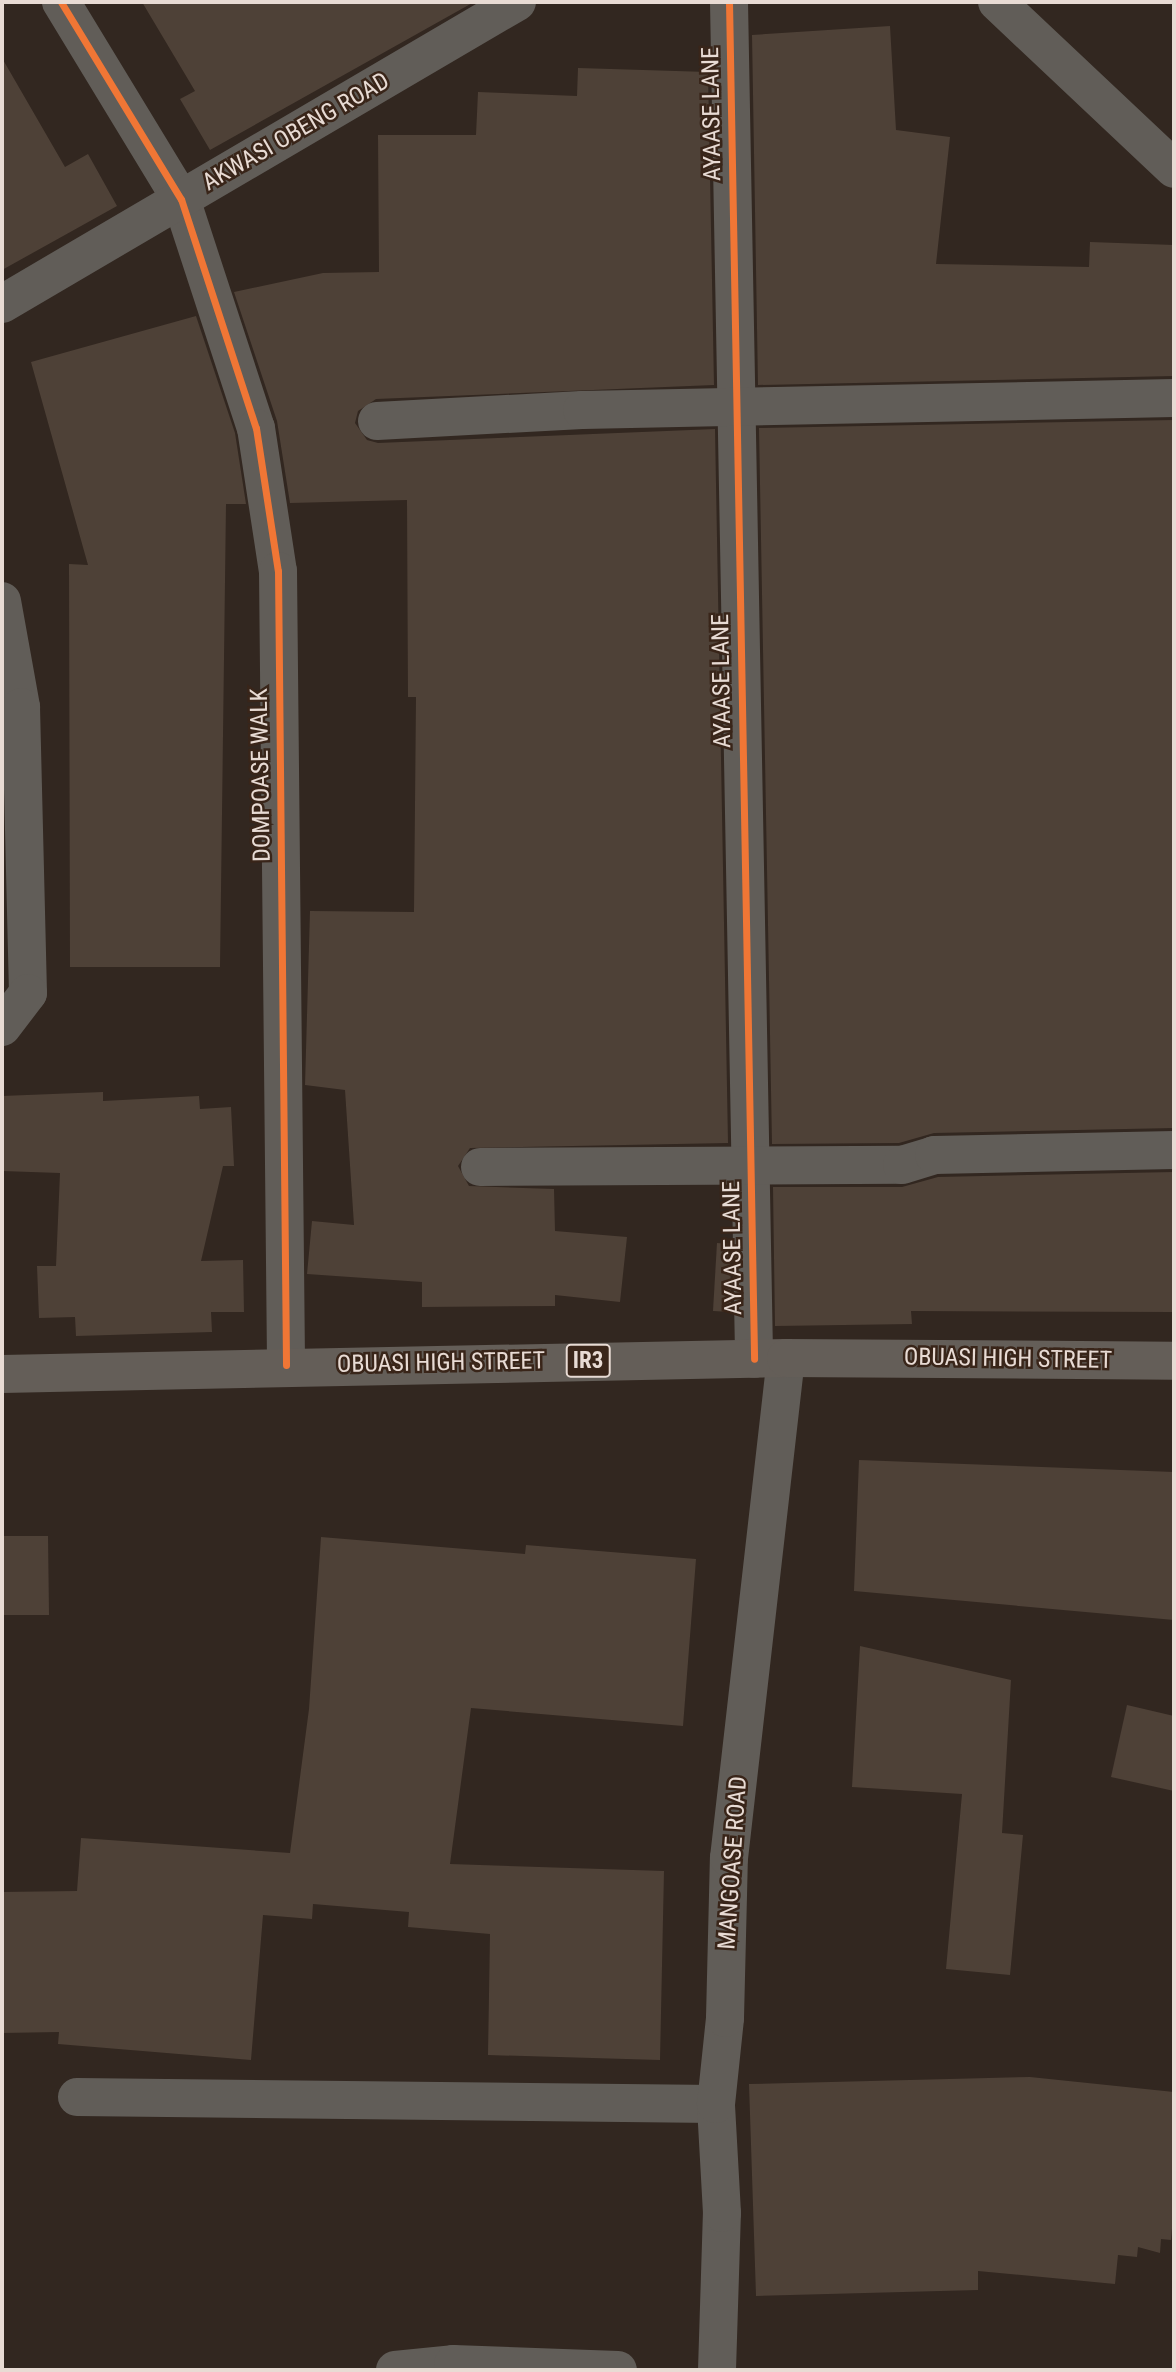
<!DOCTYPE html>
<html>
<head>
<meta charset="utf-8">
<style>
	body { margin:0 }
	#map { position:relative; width:1176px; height:2372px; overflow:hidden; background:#322720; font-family:"Roboto Condensed",sans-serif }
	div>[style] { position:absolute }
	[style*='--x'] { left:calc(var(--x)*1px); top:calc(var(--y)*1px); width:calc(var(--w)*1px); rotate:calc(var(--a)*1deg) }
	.building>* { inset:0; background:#4e4137 }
	.street>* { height:38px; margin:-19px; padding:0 19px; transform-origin:19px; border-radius:19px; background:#615d58 }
	.primary>* { height:38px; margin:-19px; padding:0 19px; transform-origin:19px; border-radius:19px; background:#645e58 }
	.cycleway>* { height:7px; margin:-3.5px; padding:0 3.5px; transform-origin:3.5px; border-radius:3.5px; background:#f07635 }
	span { translate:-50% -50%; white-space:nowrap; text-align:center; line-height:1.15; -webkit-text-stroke:5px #392519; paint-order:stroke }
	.shield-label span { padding:2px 5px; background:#392519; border:2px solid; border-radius:5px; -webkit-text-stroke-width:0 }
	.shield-label { font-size:23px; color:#e8dbd4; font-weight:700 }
	.street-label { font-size:24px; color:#e8dbd4 }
	.frame { position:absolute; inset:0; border:4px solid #e8dbd4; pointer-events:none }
</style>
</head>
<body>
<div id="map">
	<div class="building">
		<div style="clip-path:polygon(142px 2px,474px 2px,210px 150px,180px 99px,195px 91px)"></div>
		<div style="clip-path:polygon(890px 26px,896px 130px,950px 137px,936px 264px,1089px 267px,1090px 242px,1174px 245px,1174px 376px,758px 385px,752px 35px)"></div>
		<div style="clip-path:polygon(2px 58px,65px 167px,88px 154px,117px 206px,2px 270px)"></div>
		<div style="clip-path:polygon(578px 68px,708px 72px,714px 385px,376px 399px,358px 411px,355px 423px,367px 440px,378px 443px,715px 429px,728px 1143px,470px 1148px,458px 1166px,469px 1186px,554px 1189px,555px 1231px,627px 1237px,620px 1302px,555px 1295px,555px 1306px,422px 1307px,422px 1282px,307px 1274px,312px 1221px,354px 1225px,345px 1090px,305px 1085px,310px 911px,414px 912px,416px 697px,408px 697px,407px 500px,290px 503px,277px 421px,234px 292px,323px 273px,379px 272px,378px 135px,476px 135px,478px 92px,577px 96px)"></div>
		<div style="clip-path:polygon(196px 316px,235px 433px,246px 504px,226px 504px,220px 967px,70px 967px,69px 564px,88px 565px,31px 362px)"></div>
		<div style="clip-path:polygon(1174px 420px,1174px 1128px,934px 1133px,899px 1143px,772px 1144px,759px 428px)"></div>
		<div style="clip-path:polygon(103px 1092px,103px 1101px,199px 1096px,200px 1109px,231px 1107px,234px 1166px,223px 1166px,201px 1261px,243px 1260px,244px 1312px,211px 1312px,212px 1332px,76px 1336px,75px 1317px,39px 1318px,37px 1266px,56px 1266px,60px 1173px,2px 1171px,2px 1096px)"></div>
		<div style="clip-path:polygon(1174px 1172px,1174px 1312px,911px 1311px,912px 1324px,775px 1326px,773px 1187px,902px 1187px,938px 1177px)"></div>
		<div style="clip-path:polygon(717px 1243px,730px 1244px,731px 1312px,713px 1311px)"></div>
		<div style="clip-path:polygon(859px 1460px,1174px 1472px,1174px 1620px,854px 1591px)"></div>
		<div style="clip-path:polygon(2px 1536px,48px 1536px,49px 1615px,2px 1615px)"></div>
		<div style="clip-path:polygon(321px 1537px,525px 1554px,526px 1545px,696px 1559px,683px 1726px,471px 1708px,450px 1864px,664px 1871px,660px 2060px,488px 2055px,490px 1934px,408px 1927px,409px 1912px,313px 1904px,312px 1919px,263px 1915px,251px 2060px,58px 2044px,59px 2032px,2px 2033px,2px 1892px,77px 1891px,81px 1838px,290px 1853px,309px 1709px)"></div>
		<div style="clip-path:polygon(860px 1646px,1011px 1680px,1002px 1833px,1023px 1835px,1010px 1975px,946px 1969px,962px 1794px,852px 1787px)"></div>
		<div style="clip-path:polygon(1127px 1705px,1174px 1716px,1174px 1791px,1111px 1777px)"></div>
		<div style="clip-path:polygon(1030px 2077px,1174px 2092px,1174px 2204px,1171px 2240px,1161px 2239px,1160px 2253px,1138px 2247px,1137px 2257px,1118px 2255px,1115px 2284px,978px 2271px,978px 2290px,756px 2296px,749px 2084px)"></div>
	</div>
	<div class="street">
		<div style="--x:61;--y:2;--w:231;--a:58.7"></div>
		<div style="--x:181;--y:199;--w:241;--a:71.9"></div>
		<div style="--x:256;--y:428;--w:145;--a:81.3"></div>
		<div style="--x:278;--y:571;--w:794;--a:89.42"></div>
		<div style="--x:729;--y:2;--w:1357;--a:88.94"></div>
		<div style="--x:997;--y:2;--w:243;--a:43.3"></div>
		<div style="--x:2;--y:304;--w:597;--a:-30.39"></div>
		<div style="--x:377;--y:421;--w:205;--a:-3.1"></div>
		<div style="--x:582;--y:410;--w:592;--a:-1.16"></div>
		<div style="--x:2;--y:601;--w:108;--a:79.8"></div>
		<div style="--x:21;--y:707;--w:286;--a:88.6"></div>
		<div style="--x:28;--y:993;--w:43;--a:127.4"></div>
		<div style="--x:480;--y:1167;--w:422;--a:-0.3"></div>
		<div style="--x:902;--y:1165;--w:34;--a:-17"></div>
		<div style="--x:934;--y:1155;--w:240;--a:-1.2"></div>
		<div style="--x:77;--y:2097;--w:639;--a:0.63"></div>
		<div style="--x:395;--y:2370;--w:58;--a:-5.9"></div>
		<div style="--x:453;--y:2364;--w:165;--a:2.1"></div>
		<div style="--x:717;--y:2370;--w:157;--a:-88.2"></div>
		<div style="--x:722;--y:2213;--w:109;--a:-93.2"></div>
		<div style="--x:716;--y:2104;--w:86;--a:-84"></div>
		<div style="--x:725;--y:2018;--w:160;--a:-88.6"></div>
		<div style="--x:729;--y:1858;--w:503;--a:-83.5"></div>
	</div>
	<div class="primary">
		<div style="--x:2;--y:1374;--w:784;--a:-1.17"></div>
		<div style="--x:786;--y:1358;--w:388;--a:0.4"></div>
	</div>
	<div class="cycleway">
		<div style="--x:61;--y:2;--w:231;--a:58.7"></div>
		<div style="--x:181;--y:199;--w:241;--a:71.9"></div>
		<div style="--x:256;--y:428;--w:145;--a:81.3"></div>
		<div style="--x:278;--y:571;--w:794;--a:89.42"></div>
		<div style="--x:729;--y:2;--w:1357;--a:88.94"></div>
	</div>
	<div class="shield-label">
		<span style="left:588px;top:1361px">IR3</span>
	</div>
	<div class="street-label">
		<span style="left:712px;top:114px;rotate:-91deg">AYAASE LANE</span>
		<span style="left:296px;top:132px;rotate:-30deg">AKWASI OBENG ROAD</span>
		<span style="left:722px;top:681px;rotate:-91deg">AYAASE LANE</span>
		<span style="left:261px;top:775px;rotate:-91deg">DOMPOASE WALK</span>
		<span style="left:733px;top:1248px;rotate:-91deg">AYAASE LANE</span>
		<span style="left:1008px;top:1359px;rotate:1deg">OBUASI HIGH STREET</span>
		<span style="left:441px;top:1363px;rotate:-1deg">OBUASI HIGH STREET</span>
		<span style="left:733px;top:1863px;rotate:-86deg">MANGOASE ROAD</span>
	</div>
	<div class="frame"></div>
</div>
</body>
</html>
